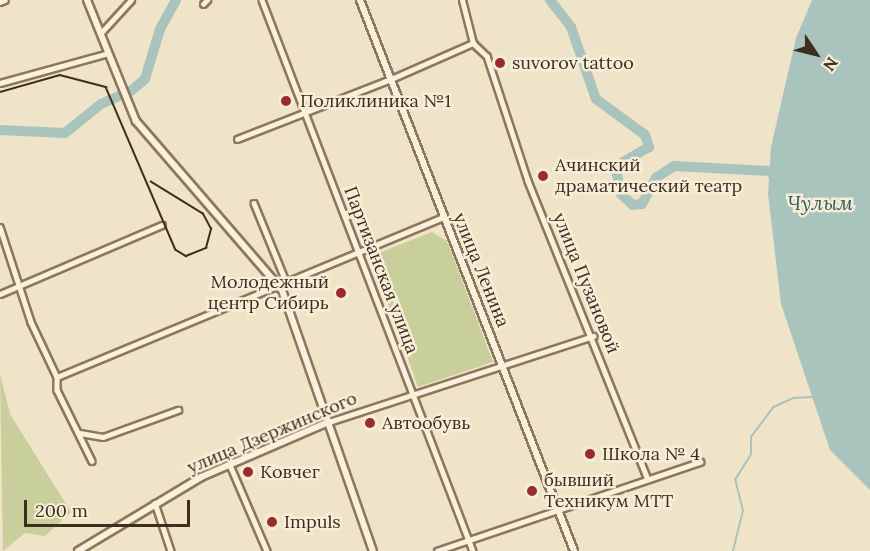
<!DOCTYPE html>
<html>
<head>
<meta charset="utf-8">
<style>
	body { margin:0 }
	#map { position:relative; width:870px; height:551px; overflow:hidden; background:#f0e4c8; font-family:Lora,serif }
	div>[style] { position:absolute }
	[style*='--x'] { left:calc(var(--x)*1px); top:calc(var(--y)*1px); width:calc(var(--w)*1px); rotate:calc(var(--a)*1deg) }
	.green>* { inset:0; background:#c9cf9b }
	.water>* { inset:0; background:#a9c4bc }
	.stream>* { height:1.5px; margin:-0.75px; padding:0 0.75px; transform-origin:0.75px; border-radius:0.75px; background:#a9c4bc }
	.river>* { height:10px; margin:-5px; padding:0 5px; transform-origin:5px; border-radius:5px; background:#a9c4bc }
	.roads { filter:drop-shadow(2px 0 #8d765c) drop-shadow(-2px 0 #8d765c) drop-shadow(0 2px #8d765c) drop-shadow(0 -2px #8d765c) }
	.minor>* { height:4.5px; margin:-2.25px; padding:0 2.25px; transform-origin:2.25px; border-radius:2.25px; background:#faf1dc }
	.tertiary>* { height:5px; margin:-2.5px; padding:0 2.5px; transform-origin:2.5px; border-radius:2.5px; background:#faf1dc }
	.secondary>* { height:6px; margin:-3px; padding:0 3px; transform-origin:3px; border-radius:3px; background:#faf1dc }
	.tram>* { height:1.5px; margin:-0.75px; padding:0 0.75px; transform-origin:0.75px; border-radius:0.75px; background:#3d2e20 }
	.dots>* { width:16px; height:16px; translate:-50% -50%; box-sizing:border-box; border:3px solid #f7eed8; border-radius:50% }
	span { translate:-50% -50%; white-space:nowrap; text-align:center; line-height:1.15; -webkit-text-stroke:5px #f7eed8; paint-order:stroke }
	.poi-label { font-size:18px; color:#3d2e20 }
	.left { translate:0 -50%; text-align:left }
	.right { translate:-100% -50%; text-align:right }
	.street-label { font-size:18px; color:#3d2e20 }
	.water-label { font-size:20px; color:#2f5d5a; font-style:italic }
	.north { position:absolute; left:786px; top:24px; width:60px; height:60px; -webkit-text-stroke:4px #f7eed8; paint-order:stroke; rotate:125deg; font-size:16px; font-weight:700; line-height:24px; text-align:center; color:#3d2e20 }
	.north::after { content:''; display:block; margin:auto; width:21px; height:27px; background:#3d2e20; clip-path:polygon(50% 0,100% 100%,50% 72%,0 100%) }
	.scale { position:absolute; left:24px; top:500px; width:166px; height:27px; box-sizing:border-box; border:3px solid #3d2e20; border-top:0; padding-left:8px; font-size:18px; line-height:21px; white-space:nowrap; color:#3d2e20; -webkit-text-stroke:4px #f7eed8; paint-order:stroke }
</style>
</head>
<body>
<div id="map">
	<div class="green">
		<div style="clip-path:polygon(432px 232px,447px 241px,493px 362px,418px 387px,371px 256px)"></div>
		<div style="clip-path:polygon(0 374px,10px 414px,71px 512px,45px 536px,25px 533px,3px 551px)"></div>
	</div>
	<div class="water">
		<div style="clip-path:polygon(812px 0,870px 0,870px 490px,830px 450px,781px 304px,768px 194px,771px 147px,796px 38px)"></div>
	</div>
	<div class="stream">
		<div style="--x:733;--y:551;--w:41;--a:-76"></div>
		<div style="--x:743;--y:511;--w:32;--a:-104"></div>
		<div style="--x:735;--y:480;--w:31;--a:-58"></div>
		<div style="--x:751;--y:454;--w:17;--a:-90"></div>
		<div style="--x:751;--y:437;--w:38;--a:-53"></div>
		<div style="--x:774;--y:407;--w:21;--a:-25"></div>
		<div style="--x:793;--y:398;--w:19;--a:-3"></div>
	</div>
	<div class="river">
		<div style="--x:550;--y:0;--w:34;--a:52"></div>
		<div style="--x:571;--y:27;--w:76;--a:70.9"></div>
		<div style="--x:596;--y:99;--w:61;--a:36.3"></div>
		<div style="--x:645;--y:135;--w:13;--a:72"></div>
		<div style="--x:649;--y:147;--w:30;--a:150"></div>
		<div style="--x:623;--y:162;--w:13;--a:117"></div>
		<div style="--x:617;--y:174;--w:20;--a:79"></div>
		<div style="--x:621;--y:194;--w:16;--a:43"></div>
		<div style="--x:633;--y:205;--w:9;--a:-6"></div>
		<div style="--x:642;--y:204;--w:30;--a:-62"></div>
		<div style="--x:656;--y:178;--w:22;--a:-34"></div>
		<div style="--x:674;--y:166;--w:95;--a:3"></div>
		<div style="--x:769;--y:171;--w:11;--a:45"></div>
		<div style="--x:0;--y:130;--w:65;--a:2.6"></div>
		<div style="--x:65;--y:133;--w:46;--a:-38.9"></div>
		<div style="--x:101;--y:104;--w:34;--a:-24"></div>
		<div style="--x:132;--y:90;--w:17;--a:-40"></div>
		<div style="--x:145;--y:79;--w:52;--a:-73.3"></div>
		<div style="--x:160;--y:29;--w:33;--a:-61"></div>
	</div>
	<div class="roads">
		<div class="minor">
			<div style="--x:262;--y:0;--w:590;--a:69.05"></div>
			<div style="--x:0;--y:2;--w:5;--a:-22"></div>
			<div style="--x:203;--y:4;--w:6;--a:-45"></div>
			<div style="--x:100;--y:34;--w:46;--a:-47.6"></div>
			<div style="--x:473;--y:43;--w:19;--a:43"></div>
			<div style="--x:487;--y:56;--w:132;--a:71.8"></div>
			<div style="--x:528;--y:181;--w:321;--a:68.1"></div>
			<div style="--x:0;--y:83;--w:109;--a:-15.4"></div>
			<div style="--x:237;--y:139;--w:165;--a:-21.3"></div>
			<div style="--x:254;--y:203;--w:87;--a:67.8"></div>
			<div style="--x:0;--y:227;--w:100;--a:71.9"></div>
			<div style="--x:31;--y:322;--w:61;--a:64.7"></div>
			<div style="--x:57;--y:377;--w:13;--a:90"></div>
			<div style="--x:57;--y:390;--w:79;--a:63.8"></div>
			<div style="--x:0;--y:294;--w:176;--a:-23.1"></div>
			<div style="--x:57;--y:377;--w:418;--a:-22.5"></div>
			<div style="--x:329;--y:422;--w:278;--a:-18"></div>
			<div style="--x:80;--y:433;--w:23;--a:10"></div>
			<div style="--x:103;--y:437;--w:80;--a:-19.8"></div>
			<div style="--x:230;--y:465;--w:94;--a:66.7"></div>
			<div style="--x:155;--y:503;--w:51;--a:71.6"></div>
			<div style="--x:437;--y:551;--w:278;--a:-18.7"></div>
		</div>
		<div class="tertiary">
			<div style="--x:391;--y:79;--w:90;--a:-23.7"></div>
			<div style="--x:473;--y:43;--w:44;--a:-104.3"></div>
		</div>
		<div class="secondary">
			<div style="--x:87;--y:0;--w:131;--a:68"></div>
			<div style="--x:136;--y:121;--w:223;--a:49.2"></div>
			<div style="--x:282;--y:290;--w:276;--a:70.8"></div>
			<div style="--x:360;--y:0;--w:591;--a:68.77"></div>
			<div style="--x:78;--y:551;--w:144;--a:-31"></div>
			<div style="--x:201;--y:477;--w:139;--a:-23.3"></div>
		</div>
	</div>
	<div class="tram">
		<div style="--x:0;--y:92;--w:62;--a:-15.8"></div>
		<div style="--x:60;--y:75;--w:48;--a:14.6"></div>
		<div style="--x:106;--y:87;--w:177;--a:66.8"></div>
		<div style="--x:176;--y:250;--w:12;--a:31"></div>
		<div style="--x:186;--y:256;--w:22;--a:-22"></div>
		<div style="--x:206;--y:248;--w:20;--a:-75"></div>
		<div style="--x:211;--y:229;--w:17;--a:-118"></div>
		<div style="--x:203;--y:214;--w:61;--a:-148.4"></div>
	</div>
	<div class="dots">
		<div style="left:500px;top:63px;background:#9e2a2b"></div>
		<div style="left:286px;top:101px;background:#9e2a2b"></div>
		<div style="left:543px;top:176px;background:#9e2a2b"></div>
		<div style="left:341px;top:293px;background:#9e2a2b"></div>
		<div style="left:370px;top:423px;background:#9e2a2b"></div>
		<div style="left:590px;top:454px;background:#9e2a2b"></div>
		<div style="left:248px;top:472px;background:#9e2a2b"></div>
		<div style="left:532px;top:491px;background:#9e2a2b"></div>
		<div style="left:272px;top:522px;background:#9e2a2b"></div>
	</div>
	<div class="poi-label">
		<span class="left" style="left:512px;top:63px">suvorov tattoo</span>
		<span class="left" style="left:300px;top:101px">Поликлиника №1</span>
		<span class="left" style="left:555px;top:176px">Ачинский<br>драматический театр</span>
		<span class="right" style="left:329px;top:293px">Молодежный<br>центр Сибирь</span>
		<span class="left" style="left:382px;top:423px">Автообувь</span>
		<span class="left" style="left:602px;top:454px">Школа № 4</span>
		<span class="left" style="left:260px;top:472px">Ковчег</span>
		<span class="left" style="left:544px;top:491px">бывший<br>Техникум МТТ</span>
		<span class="left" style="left:284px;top:522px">Impuls</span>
	</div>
	<div class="street-label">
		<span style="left:381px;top:270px;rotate:69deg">Партизанская улица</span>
		<span style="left:481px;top:270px;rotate:68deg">улица Ленина</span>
		<span style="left:586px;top:283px;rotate:68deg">улица Пузановой</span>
		<span style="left:272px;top:433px;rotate:-23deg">улица Дзержинского</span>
	</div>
	<div class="water-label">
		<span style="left:820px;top:202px">Чулым</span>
	</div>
	<div class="north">N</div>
	<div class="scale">200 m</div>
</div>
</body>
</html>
